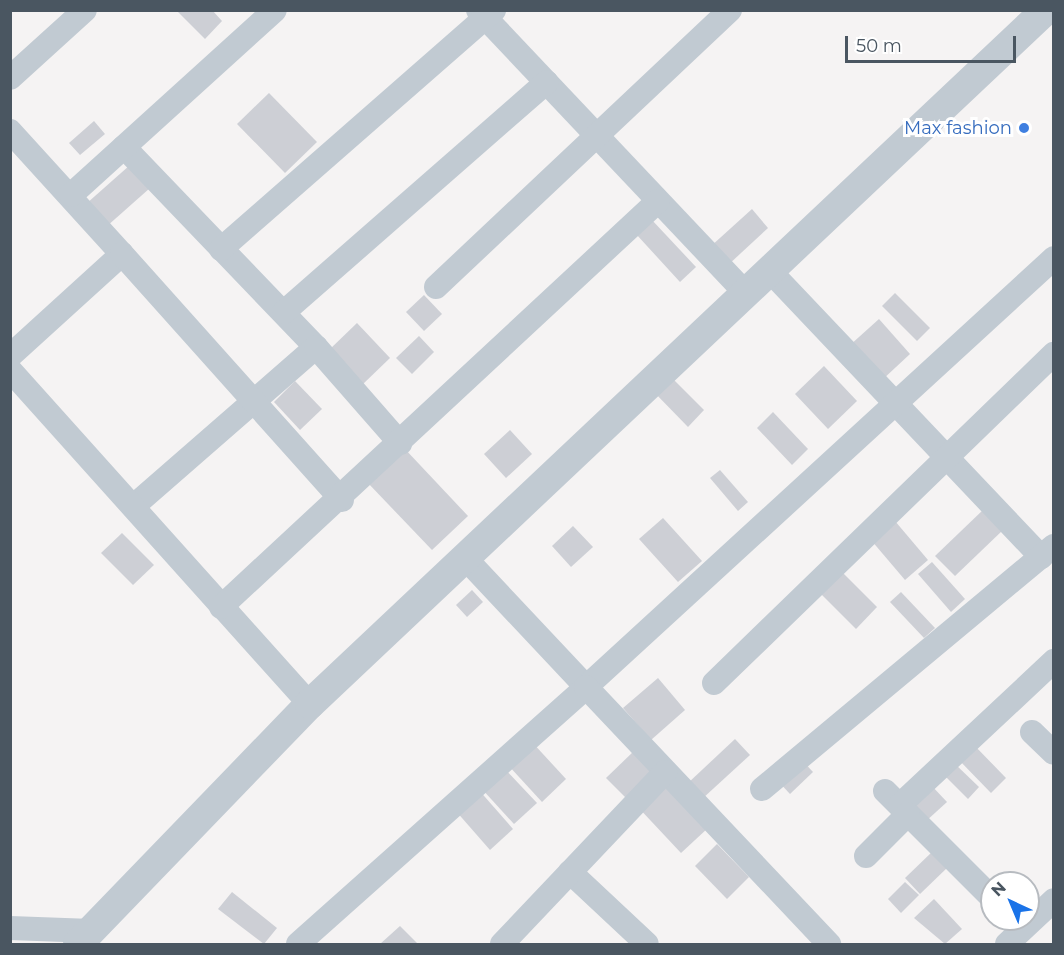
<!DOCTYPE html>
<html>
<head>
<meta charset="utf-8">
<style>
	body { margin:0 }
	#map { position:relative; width:1064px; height:955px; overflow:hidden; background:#f5f3f3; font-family:Montserrat,sans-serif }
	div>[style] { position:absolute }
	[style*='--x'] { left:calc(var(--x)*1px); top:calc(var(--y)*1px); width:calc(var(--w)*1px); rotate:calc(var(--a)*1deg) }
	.building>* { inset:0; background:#cdcfd5 }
	.minor>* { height:24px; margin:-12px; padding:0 12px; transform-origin:12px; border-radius:12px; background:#c1cad2 }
	.tertiary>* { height:30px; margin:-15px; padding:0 15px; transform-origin:15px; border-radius:15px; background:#c1cad2 }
	.dots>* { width:16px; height:16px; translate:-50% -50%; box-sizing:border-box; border:3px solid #fff; border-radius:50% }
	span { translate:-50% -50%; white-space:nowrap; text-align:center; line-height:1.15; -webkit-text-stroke:6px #fff; paint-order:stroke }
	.shop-label { font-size:18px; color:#366cbe }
	.right { translate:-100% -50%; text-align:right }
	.frame { position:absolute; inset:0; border:12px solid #4a5661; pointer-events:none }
	.north { position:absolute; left:980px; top:871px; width:60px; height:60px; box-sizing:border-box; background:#fff; border:2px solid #b7bbc0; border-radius:50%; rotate:316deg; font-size:16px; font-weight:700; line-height:24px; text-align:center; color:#4a5661 }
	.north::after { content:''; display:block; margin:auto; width:21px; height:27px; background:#1a73e8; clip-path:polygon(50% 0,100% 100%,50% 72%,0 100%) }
	.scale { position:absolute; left:845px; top:36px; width:171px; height:27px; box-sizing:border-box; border:3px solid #4a5661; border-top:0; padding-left:8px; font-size:18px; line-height:21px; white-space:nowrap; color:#4a5661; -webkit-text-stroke:4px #fff; paint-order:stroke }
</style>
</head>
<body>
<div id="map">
	<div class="building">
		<div style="clip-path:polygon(176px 10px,212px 10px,222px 21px,205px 39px)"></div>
		<div style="clip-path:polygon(269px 93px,317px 142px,285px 173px,237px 124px)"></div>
		<div style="clip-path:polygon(94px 121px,105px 134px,80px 155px,69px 143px)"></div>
		<div style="clip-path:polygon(130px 165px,150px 188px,106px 227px,86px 204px)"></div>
		<div style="clip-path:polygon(752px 209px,768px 228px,727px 266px,710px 247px)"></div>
		<div style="clip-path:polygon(651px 219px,696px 267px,680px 282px,636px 234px)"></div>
		<div style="clip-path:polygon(895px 293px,930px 328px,917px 341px,882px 306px)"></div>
		<div style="clip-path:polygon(424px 295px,442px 314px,424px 331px,406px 312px)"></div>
		<div style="clip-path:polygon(879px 319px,910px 354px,881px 381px,849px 346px)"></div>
		<div style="clip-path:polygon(357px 323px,390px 358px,362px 385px,329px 350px)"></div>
		<div style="clip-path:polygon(419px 336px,434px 352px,412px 374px,396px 358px)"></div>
		<div style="clip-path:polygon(824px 366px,857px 401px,828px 429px,795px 394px)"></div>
		<div style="clip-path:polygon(667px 373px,704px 410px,688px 427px,651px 389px)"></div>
		<div style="clip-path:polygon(295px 381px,322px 409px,300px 430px,274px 402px)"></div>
		<div style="clip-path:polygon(773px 412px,808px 449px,792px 465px,757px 428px)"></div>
		<div style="clip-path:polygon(510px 430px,532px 454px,506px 478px,484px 454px)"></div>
		<div style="clip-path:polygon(404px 448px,468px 516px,432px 550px,367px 482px)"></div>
		<div style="clip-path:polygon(720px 470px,748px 502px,738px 511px,710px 478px)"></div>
		<div style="clip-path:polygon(984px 509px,1003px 530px,955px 576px,935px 556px)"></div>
		<div style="clip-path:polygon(663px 518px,702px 561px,678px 582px,639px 539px)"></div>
		<div style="clip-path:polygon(895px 521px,928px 560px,905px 580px,871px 540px)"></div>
		<div style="clip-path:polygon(573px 526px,593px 547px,571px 567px,552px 546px)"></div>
		<div style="clip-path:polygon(122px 533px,154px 565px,133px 585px,101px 553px)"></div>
		<div style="clip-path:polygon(932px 562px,965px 599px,951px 612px,918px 574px)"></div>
		<div style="clip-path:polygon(840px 570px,877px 607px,856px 629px,818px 591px)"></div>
		<div style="clip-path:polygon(472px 590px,483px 602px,467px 617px,456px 605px)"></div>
		<div style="clip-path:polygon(901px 592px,935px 628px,924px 638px,890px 602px)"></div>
		<div style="clip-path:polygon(658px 678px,685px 710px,651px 740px,623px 708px)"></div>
		<div style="clip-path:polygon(735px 739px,750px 755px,702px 799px,687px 784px)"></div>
		<div style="clip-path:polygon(531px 741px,566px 779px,542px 802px,507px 764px)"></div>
		<div style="clip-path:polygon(973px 744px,1006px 778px,991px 793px,958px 759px)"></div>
		<div style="clip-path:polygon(635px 750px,657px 773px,628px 800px,606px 778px)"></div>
		<div style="clip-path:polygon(800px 758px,813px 772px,790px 794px,777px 780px)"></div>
		<div style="clip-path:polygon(953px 762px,979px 787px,968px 799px,942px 773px)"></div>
		<div style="clip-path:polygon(503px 767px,537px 803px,514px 824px,481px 788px)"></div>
		<div style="clip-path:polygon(663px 780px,708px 828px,681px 853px,636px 805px)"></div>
		<div style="clip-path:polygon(930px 784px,947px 802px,925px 822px,909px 804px)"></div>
		<div style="clip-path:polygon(478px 789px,513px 829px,490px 850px,455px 810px)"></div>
		<div style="clip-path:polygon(717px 844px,749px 877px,727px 899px,695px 866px)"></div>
		<div style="clip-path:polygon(933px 851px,948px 867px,920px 894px,905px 878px)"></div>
		<div style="clip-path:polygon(905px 882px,919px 895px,901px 913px,888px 899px)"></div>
		<div style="clip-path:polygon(232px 892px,277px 928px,264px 944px,218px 909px)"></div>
		<div style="clip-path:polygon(934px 899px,962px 929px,945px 944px,914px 918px)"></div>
		<div style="clip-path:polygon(400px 926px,418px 944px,380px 944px)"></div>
	</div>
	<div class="minor">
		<div style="--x:478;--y:10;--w:387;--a:46.6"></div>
		<div style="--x:10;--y:78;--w:101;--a:-42.2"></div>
		<div style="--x:10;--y:131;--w:166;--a:47.7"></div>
		<div style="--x:122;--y:254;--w:151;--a:137.7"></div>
		<div style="--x:124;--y:147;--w:277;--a:46.2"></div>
		<div style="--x:316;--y:347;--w:242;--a:138.9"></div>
		<div style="--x:71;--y:195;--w:275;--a:-42.2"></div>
		<div style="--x:221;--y:249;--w:363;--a:-41.2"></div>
		<div style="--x:122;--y:254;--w:330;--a:48.2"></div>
		<div style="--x:768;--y:269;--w:397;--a:46.5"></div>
		<div style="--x:436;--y:287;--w:404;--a:-43.3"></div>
		<div style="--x:284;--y:312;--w:349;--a:-41.2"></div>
		<div style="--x:316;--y:347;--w:128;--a:48.8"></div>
		<div style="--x:10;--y:370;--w:449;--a:48.1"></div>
		<div style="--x:466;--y:559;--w:175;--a:46.8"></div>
		<div style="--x:586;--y:687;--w:635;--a:-42.51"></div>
		<div style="--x:221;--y:607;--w:596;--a:-42.89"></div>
		<div style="--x:714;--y:683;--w:473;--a:-44.1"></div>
		<div style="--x:1032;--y:732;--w:30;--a:44"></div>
		<div style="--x:762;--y:789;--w:380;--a:-39.8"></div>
		<div style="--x:885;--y:791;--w:151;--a:45"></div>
		<div style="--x:900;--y:805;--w:211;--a:-43.1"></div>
		<div style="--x:866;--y:856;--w:59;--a:-45"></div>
		<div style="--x:570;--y:872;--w:105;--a:43.1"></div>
		<div style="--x:10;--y:928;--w:82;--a:2.1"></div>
		<div style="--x:298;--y:944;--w:386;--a:-41.7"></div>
		<div style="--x:586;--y:687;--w:354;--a:46.6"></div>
		<div style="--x:502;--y:944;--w:237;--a:-46.5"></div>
		<div style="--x:1007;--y:944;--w:64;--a:-43.1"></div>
	</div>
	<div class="tertiary">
		<div style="--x:78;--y:944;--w:334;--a:-46"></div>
		<div style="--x:310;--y:704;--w:1012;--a:-43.32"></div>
	</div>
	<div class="dots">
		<div style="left:1024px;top:128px;background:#3f7fe0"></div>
	</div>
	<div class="shop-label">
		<span class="right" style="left:1012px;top:128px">Max fashion</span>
	</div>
	<div class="frame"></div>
	<div class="north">N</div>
	<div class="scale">50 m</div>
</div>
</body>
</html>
